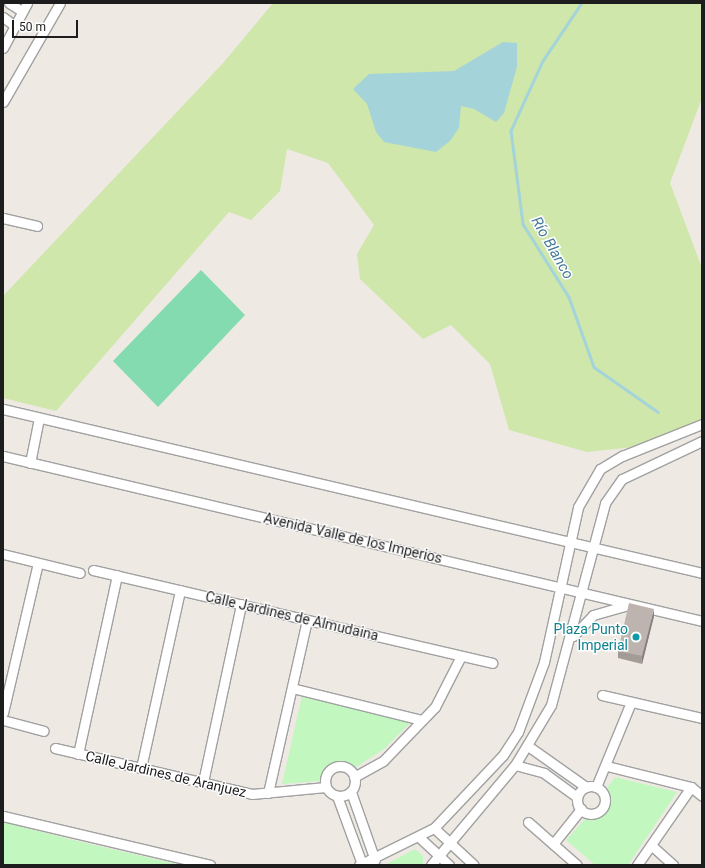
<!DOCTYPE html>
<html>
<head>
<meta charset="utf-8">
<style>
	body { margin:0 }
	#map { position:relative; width:705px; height:868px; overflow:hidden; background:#eee9e3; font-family:Roboto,sans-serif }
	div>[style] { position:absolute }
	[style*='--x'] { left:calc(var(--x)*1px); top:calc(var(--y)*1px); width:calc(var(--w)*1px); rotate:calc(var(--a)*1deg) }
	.grass>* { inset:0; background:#cfe7aa }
	.park>* { inset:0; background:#c2f7c0 }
	.pitch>* { inset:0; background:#83dbaf }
	.water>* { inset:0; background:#a4d4da }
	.stream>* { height:2.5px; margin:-1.25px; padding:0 1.25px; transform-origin:1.25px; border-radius:1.25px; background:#a4d4da }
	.roads { filter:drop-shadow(1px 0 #a1a1a1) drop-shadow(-1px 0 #a1a1a1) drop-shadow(0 1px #a1a1a1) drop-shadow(0 -1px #a1a1a1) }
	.minor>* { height:9px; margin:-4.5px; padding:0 4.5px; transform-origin:4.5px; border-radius:4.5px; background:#fff }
	.minor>.ring { margin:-4.5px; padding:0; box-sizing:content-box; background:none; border:9px solid #fff; border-radius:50% }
	.wall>* { inset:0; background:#a39b96 }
	.shaded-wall>* { inset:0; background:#857e7a }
	.building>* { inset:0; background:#beb4af }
	.dots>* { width:11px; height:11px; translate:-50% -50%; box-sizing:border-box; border:2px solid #fff; border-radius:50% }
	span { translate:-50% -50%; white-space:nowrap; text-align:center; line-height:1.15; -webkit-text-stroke:3px #fff; paint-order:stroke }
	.street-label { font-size:14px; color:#1d1d1d }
	.culture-label { font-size:14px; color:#0d838f }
	.right { translate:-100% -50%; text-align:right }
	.water-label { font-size:15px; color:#46799a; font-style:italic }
	.frame { position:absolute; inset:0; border:4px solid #1d1d1d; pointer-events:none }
	.scale { position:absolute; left:12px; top:20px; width:66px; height:18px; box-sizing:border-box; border:2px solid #1d1d1d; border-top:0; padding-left:5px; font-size:12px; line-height:14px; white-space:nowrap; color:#1d1d1d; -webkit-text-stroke:3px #fff; paint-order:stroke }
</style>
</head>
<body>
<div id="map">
	<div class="grass">
		<div style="clip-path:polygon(273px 3px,702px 3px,702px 98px,670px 183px,702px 268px,702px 420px,644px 446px,587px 452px,509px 430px,490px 364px,451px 325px,423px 339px,360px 279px,357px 254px,374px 225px,328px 163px,287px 149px,280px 191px,251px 220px,229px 212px,56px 411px,3px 398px,3px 296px,224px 62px)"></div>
	</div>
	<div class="park">
		<div style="clip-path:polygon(302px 696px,411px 722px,384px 749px,353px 769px,334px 763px,321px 781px,282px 784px)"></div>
		<div style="clip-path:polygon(615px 777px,677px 792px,628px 865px,595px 865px,566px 840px,587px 817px,608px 808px,608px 787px)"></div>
		<div style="clip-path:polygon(3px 822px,77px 841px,181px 865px,3px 865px)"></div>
		<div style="clip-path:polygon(415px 849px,423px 856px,423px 865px,385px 865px)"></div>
	</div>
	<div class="pitch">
		<div style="clip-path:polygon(201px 270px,245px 315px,158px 407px,113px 361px)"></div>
	</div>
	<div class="water">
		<div style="clip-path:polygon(503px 42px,517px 43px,517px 67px,504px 113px,496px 122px,474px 109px,461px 106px,459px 128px,450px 141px,436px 152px,384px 142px,376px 132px,367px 104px,353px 89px,369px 74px,454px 71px)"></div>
	</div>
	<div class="stream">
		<div style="--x:582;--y:3;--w:70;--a:123.9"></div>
		<div style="--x:543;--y:61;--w:77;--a:114.6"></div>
		<div style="--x:511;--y:131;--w:94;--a:82.6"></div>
		<div style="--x:523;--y:224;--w:86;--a:57.8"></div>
		<div style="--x:569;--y:297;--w:74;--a:70.3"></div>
		<div style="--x:594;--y:367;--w:78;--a:35.1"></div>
	</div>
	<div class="roads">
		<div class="minor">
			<div style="--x:9;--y:3;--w:15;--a:32"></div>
			<div style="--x:3;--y:17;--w:15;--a:37"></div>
			<div style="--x:3;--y:48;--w:51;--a:-61.9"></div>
			<div style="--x:3;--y:102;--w:114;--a:-60.1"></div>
			<div style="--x:3;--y:218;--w:35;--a:13"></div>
			<div style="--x:3;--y:409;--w:718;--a:13.2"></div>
			<div style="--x:3;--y:456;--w:718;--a:13.28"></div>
			<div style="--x:30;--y:463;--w:46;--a:-78.7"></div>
			<div style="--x:3;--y:554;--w:79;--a:13.9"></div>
			<div style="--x:93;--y:570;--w:410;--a:13.1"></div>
			<div style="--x:573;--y:636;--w:29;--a:-46"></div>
			<div style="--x:593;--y:615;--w:35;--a:-16"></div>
			<div style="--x:292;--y:688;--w:133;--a:13.9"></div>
			<div style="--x:602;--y:695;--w:103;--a:13"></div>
			<div style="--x:3;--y:713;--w:154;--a:-76.9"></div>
			<div style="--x:3;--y:720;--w:42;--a:15"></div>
			<div style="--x:528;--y:746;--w:71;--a:35.3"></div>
			<div style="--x:55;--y:748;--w:202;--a:13.1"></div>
			<div style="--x:252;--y:794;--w:74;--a:-5.4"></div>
			<div style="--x:78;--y:754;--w:183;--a:-77.7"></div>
			<div style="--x:515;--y:765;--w:30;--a:15"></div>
			<div style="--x:544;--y:773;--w:41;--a:36"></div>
			<div style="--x:607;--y:766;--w:87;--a:14"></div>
			<div style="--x:691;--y:787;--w:14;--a:39"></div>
			<div class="ring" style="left:325px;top:766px;width:21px;height:21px"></div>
			<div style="--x:141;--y:768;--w:182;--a:-77.6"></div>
			<div style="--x:354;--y:777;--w:33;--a:-29"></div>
			<div style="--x:383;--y:761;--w:75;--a:-46.1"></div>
			<div style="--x:435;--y:707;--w:57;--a:-63"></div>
			<div style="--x:203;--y:782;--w:182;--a:-77.9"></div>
			<div class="ring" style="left:577px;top:786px;width:19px;height:19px"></div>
			<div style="--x:596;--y:787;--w:92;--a:-67.6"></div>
			<div style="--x:351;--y:792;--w:72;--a:70.6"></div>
			<div style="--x:268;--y:793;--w:177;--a:-77.3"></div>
			<div style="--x:337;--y:796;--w:72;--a:69.8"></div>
			<div style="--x:3;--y:816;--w:213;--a:13.3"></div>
			<div style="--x:528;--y:822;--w:65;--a:41.3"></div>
			<div style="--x:434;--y:828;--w:54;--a:42.8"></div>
			<div style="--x:420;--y:838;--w:40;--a:43"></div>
			<div style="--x:553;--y:844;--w:45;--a:-51.3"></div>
			<div style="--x:651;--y:845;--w:30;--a:42"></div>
			<div style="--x:359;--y:865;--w:84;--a:-26.3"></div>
			<div style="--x:434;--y:828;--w:100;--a:-46.6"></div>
			<div style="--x:503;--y:755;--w:27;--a:-57"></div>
			<div style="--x:518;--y:732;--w:75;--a:-69.6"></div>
			<div style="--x:544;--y:662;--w:159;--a:-77.6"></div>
			<div style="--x:578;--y:507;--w:44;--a:-59.9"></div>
			<div style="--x:600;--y:469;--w:26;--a:-31"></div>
			<div style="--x:622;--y:456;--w:86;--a:-21.8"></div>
			<div style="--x:431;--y:865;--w:131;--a:-50"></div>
			<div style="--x:515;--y:765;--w:70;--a:-59"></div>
			<div style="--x:551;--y:705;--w:209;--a:-75"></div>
			<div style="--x:605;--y:503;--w:29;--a:-55"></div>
			<div style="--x:622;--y:479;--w:89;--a:-25.4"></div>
			<div style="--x:637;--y:865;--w:95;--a:-55.3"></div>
		</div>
	</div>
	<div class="wall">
		<div style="clip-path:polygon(654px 616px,642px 664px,618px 658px,618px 651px)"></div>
	</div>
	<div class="shaded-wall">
		<div style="clip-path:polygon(654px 609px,654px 616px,642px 664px,642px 656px)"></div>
	</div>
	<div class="building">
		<div style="clip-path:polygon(629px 603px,654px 609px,642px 656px,618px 651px)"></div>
	</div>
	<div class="dots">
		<div style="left:636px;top:637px;background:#0f9aa8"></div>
	</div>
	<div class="street-label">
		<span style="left:353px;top:538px;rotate:13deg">Avenida Valle de los Imperios</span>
		<span style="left:292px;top:616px;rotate:13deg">Calle Jardines de Almudaina</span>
		<span style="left:166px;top:774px;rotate:13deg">Calle Jardines de Aranjuez</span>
	</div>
	<div class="culture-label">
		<span class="right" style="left:628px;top:637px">Plaza Punto<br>Imperial</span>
	</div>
	<div class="water-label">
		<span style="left:552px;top:248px;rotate:60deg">Río Blanco</span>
	</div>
	<div class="frame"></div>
	<div class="scale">50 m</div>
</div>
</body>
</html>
